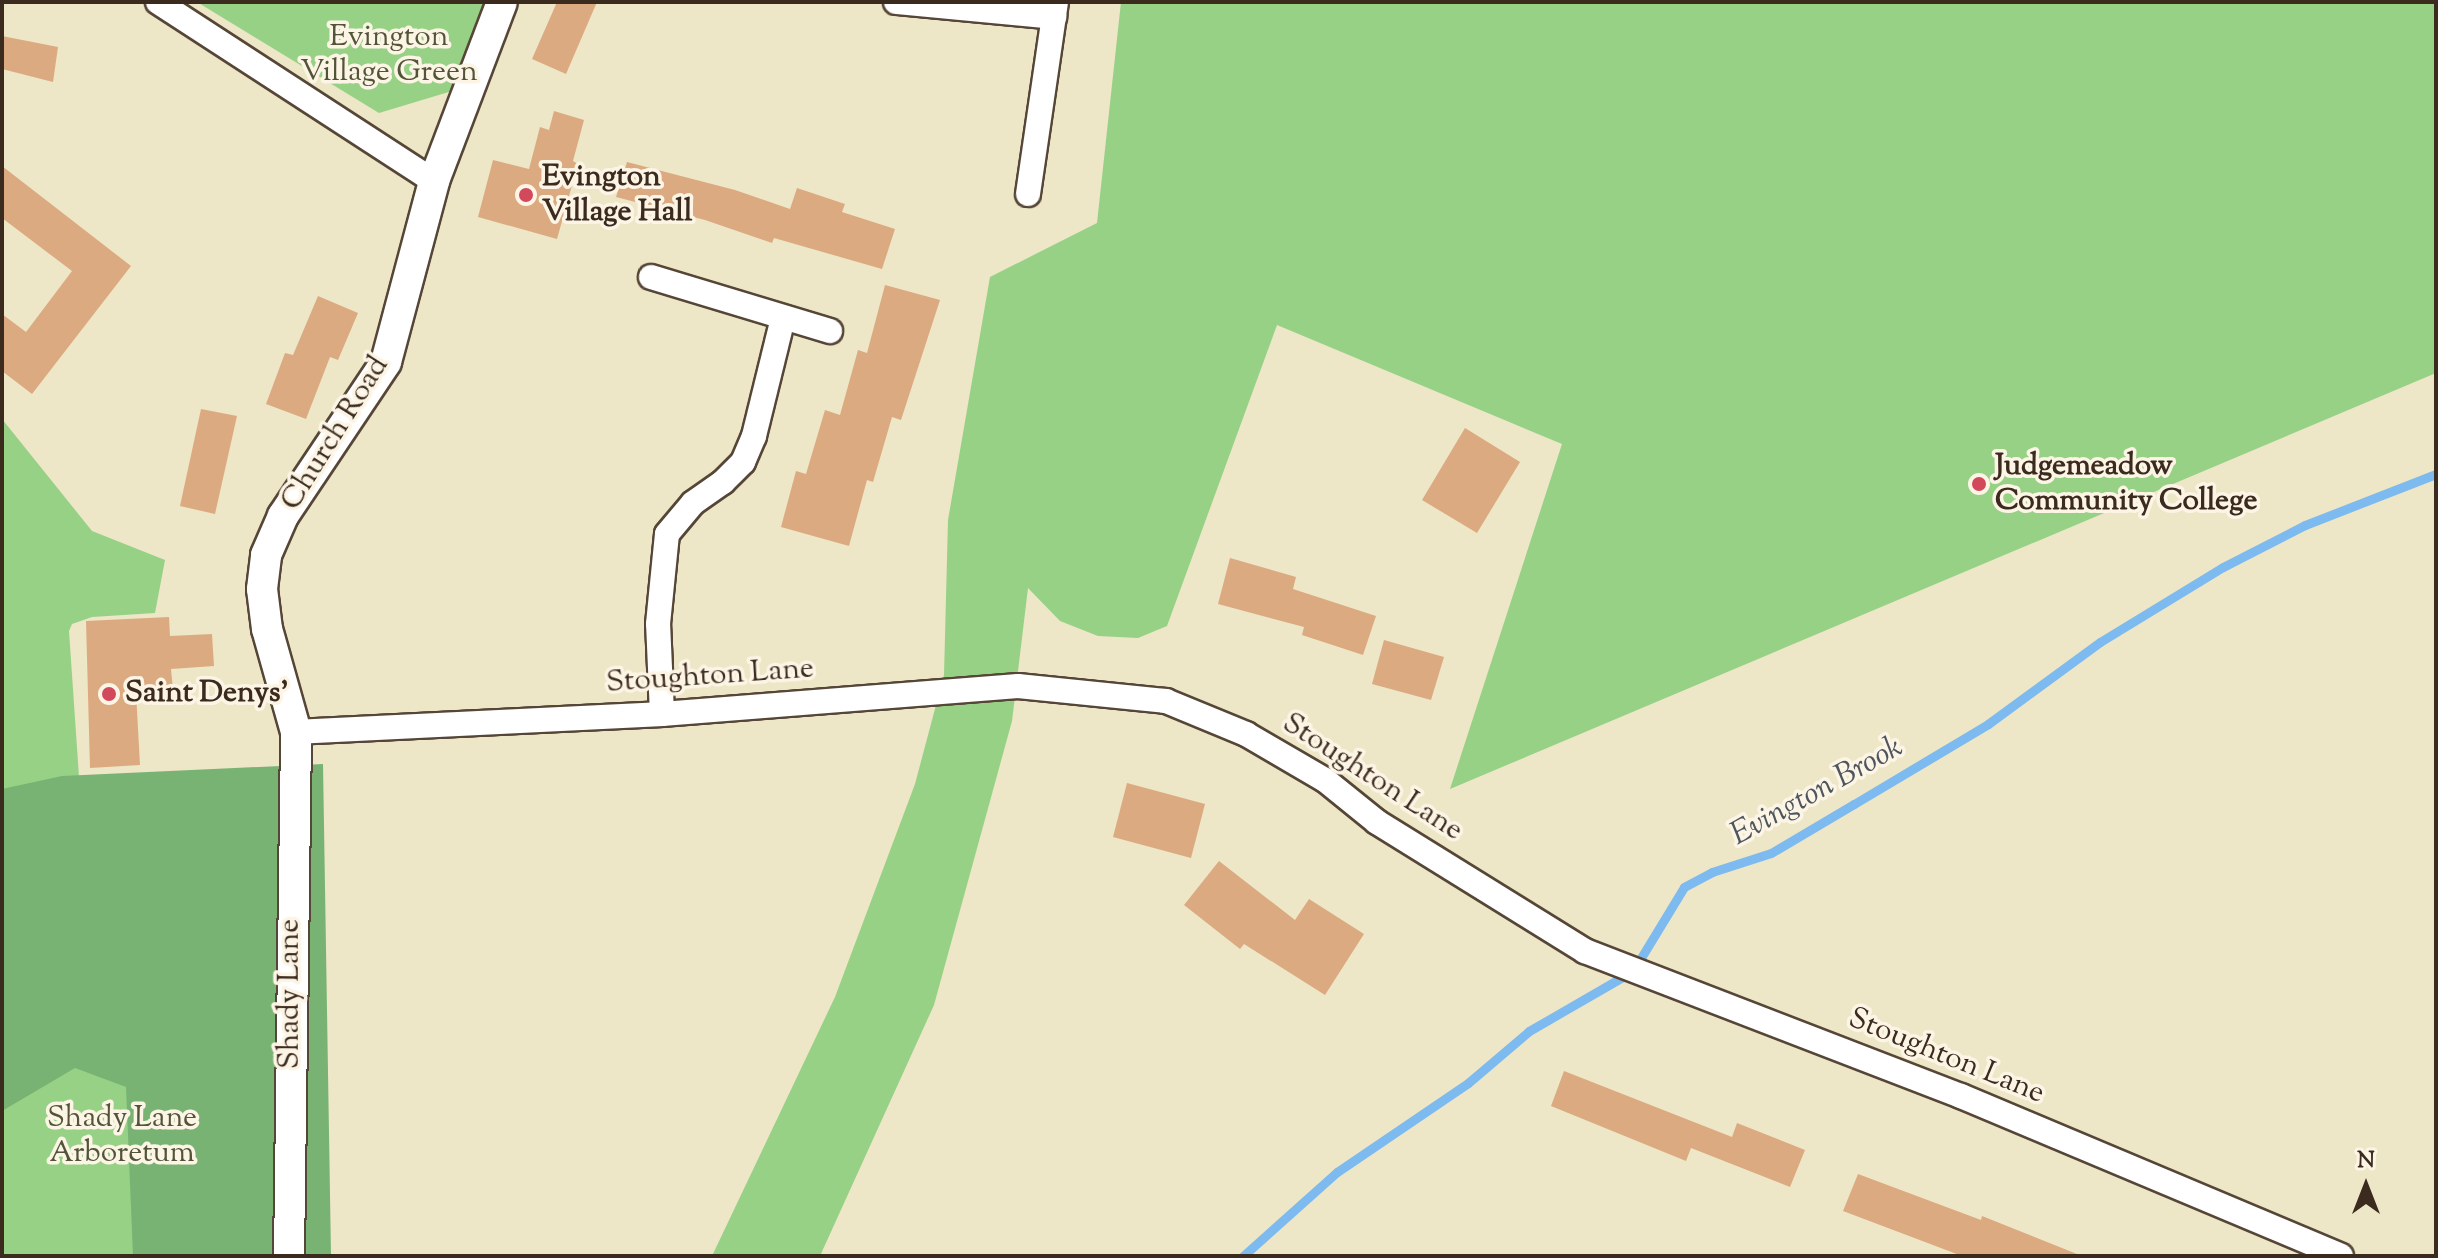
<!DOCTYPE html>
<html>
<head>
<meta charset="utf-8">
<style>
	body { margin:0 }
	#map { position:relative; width:2438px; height:1258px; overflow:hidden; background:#ede6c7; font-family:"Sorts Mill Goudy",serif }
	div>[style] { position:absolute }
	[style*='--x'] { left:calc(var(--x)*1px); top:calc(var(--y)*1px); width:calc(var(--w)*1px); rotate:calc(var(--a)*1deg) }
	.green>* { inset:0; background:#96d186 }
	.forest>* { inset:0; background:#78b373 }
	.stream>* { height:9px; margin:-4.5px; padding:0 4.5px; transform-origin:4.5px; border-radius:4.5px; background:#7cbaef }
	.building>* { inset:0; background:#dcaa81 }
	.roads { filter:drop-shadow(2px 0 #564637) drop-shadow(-2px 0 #564637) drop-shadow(0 2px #564637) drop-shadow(0 -2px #564637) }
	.minor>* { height:24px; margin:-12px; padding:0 12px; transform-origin:12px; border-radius:12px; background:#fff }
	.tertiary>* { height:30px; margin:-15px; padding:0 15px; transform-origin:15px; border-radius:15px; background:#fff }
	.dots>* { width:22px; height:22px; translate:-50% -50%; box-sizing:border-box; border:4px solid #fcf5e5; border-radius:50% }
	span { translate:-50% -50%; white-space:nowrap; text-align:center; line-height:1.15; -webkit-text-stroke:7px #fcf5e5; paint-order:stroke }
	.park-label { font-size:30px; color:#525438 }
	.poi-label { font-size:30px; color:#3b2a1e; font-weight:700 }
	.left { translate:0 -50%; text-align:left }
	.street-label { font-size:30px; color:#3b2a1e }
	.water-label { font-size:32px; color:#4e555d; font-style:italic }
	.frame { position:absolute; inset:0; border:4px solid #3b2a1e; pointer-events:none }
	.north { position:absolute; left:2326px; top:1146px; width:80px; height:80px; -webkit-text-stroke:6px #fcf5e5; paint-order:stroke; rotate:0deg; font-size:22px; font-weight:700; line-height:32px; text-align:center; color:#3b2a1e }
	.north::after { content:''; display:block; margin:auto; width:28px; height:36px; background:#3b2a1e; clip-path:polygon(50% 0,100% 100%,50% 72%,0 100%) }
</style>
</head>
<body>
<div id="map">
	<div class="green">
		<div style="clip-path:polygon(197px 2px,486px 2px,452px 91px,379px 113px)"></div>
		<div style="clip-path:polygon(1121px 2px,2436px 2px,2436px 373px,1450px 789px,1562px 444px,1277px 325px,1167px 626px,1138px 638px,1098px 636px,1060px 621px,1028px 588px,1012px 721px,934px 1005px,820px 1256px,712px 1256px,835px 997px,915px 784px,944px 675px,948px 520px,990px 277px,1097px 223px)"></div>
		<div style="clip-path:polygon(2px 419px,92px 531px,165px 560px,155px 613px,92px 617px,72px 624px,69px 631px,84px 850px,2px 872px)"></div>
		<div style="clip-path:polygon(2px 886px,244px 1256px,2px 1256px)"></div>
	</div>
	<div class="forest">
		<div style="clip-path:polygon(323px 764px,331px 1256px,133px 1256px,126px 1087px,75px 1068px,2px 1111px,2px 789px,62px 776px)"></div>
	</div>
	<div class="stream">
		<div style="--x:1243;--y:1256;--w:126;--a:-41.8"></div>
		<div style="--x:1337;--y:1172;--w:158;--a:-34.2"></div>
		<div style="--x:1468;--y:1083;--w:80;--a:-40.4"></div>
		<div style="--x:1529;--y:1031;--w:120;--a:-30"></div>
		<div style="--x:1633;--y:971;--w:98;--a:-58.7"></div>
		<div style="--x:1684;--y:887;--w:32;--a:-28"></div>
		<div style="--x:1712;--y:872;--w:62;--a:-17.9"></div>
		<div style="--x:1771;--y:853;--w:96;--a:-30.6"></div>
		<div style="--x:1854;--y:804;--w:156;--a:-30.8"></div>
		<div style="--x:1988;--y:724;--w:139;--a:-36.2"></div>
		<div style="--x:2100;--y:642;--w:144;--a:-31.4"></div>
		<div style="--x:2223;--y:567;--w:92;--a:-27.1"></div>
		<div style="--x:2305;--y:525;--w:141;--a:-21.3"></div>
	</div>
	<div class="building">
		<div style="clip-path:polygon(557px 2px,597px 2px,566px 74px,532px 59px)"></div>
		<div style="clip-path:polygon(2px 36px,58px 47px,53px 82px,2px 69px)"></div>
		<div style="clip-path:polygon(554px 111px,584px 120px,573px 161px,578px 164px,557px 239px,478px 217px,493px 160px,529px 169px,540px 127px,549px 130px)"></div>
		<div style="clip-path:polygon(627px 162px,735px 190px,790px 209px,797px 188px,845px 204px,842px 212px,895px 229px,882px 269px,774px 238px,772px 243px,705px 220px,616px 197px)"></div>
		<div style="clip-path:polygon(2px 166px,131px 266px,32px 394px,2px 371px,2px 314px,26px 332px,72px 271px,2px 218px)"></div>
		<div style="clip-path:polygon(885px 285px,940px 300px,901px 420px,892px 417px,873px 482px,867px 480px,849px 546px,781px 527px,796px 471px,806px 474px,825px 410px,840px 415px,858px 350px,867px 353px)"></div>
		<div style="clip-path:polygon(318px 296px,358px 313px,338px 360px,330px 357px,306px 419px,266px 404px,285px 353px,293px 355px)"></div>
		<div style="clip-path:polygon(201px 409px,237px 416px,215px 514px,180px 506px)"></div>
		<div style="clip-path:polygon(1465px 428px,1520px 462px,1477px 533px,1422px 500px)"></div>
		<div style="clip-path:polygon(1230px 558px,1296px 577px,1293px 589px,1376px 616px,1363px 655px,1302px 635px,1304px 627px,1218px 604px)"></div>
		<div style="clip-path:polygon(169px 617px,170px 636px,212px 634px,214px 666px,171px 669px,173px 690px,136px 692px,140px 765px,90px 768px,86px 621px)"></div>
		<div style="clip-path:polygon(1384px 640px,1444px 657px,1431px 700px,1372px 684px)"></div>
		<div style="clip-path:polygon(1127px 783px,1205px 804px,1191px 858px,1113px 837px)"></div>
		<div style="clip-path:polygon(1219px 861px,1295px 920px,1309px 899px,1364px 934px,1325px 995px,1244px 944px,1240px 949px,1184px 905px)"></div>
		<div style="clip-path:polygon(1564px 1071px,1732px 1137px,1737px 1123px,1805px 1150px,1790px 1187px,1691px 1148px,1686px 1161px,1551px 1106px)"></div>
		<div style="clip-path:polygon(1858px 1174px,1981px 1220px,1982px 1216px,2082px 1256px,1962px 1256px,1843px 1211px)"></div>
	</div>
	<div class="roads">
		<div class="minor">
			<div style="--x:158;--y:2;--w:329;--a:33"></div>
			<div style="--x:896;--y:2;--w:159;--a:5.4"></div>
			<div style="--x:1028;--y:194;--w:194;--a:-81.7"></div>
			<div style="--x:651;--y:277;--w:187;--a:16.8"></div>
			<div style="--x:662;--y:714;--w:90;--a:-92.5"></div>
			<div style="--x:658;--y:624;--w:90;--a:-84.3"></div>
			<div style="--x:667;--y:534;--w:40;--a:-50"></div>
			<div style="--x:693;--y:503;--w:37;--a:-35"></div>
			<div style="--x:723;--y:482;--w:28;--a:-45"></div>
			<div style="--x:743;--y:462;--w:28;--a:-67"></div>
			<div style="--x:754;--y:436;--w:122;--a:-76.2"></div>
			<div style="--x:296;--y:732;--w:366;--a:-2.8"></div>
			<div style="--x:662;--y:714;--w:357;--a:-4.5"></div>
			<div style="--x:1018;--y:686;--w:149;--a:5.8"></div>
			<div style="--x:1166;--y:701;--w:87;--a:22.4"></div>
			<div style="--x:1246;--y:734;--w:91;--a:30.2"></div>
			<div style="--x:1325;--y:780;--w:67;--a:38.9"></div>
			<div style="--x:1377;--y:822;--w:245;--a:31.8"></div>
			<div style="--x:1585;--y:951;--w:403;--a:21.1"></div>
			<div style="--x:1961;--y:1096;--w:412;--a:22.8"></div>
		</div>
		<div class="tertiary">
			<div style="--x:289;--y:1256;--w:524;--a:-89.23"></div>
			<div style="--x:296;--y:732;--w:107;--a:-105.7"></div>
			<div style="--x:267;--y:629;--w:40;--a:-97.1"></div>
			<div style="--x:262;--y:589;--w:34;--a:-83"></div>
			<div style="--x:266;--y:555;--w:43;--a:-66.4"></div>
			<div style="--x:283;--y:516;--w:185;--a:-56.2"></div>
			<div style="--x:386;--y:362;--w:187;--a:-75.1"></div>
			<div style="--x:434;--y:181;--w:191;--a:-69.2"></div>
		</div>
	</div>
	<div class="dots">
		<div style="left:526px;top:195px;background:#d1495b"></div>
		<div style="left:1979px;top:484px;background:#d1495b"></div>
		<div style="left:109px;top:694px;background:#d1495b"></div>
	</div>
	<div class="park-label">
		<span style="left:389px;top:55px">Evington<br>Village Green</span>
		<span style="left:122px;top:1136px">Shady Lane<br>Arboretum</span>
	</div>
	<div class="poi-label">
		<span class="left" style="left:542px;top:195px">Evington<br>Village Hall</span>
		<span class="left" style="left:1995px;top:484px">Judgemeadow<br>Community College</span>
		<span class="left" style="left:125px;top:694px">Saint Denys'</span>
	</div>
	<div class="street-label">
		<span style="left:336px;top:434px;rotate:-58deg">Church Road</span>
		<span style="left:710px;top:677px;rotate:-4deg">Stoughton Lane</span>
		<span style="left:1372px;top:778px;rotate:33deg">Stoughton Lane</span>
		<span style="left:291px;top:994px;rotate:-90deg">Shady Lane</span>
		<span style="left:1946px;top:1057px;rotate:22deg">Stoughton Lane</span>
	</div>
	<div class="water-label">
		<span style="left:1817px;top:792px;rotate:-29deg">Evington Brook</span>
	</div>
	<div class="frame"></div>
	<div class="north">N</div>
</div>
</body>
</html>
